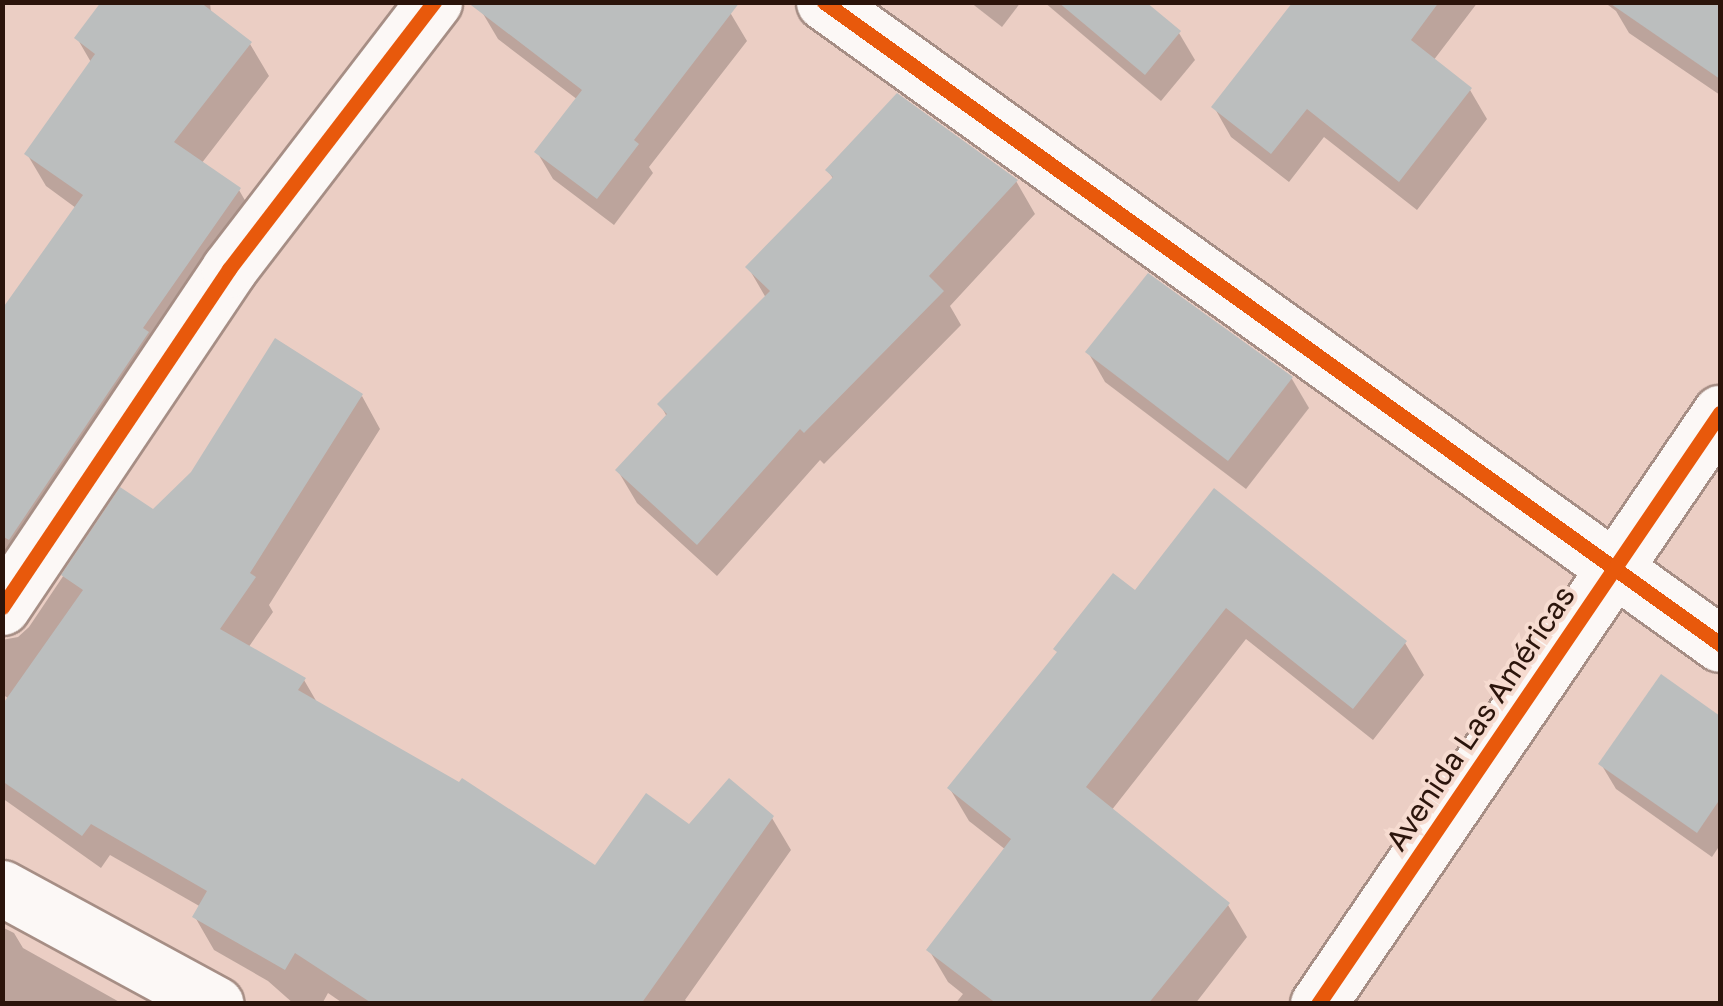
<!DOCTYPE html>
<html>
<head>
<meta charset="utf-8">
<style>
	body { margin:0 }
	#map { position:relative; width:1723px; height:1006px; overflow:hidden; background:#ebcec4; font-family:"Golos Text",sans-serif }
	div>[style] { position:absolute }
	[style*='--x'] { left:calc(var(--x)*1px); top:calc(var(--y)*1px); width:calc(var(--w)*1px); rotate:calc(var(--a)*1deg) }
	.shadow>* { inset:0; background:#0003 }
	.building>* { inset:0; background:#bbbebe }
	.roads { filter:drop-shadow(2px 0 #a68e85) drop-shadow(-2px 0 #a68e85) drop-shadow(0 2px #a68e85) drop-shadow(0 -2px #a68e85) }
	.minor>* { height:55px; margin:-27.5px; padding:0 27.5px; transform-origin:27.5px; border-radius:27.5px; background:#fcf8f6 }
	.cycleway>* { height:15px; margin:-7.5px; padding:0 7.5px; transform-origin:7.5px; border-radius:7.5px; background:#e8590c }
	span { translate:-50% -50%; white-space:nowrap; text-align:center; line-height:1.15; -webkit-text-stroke:8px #f6dbd0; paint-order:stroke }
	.street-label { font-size:30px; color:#2b140b }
	.frame { position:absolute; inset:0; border:5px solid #2b140b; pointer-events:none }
</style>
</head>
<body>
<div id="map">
	<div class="shadow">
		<div style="clip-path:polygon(104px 2px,210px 2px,211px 14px,250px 44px,269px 76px,201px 164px,239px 190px,258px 223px,2px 610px,2px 314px,76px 208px,46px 186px,27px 154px,92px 64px,77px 38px)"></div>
		<div style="clip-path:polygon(970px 2px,1021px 2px,1002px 27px)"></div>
		<div style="clip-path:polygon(1044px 2px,1142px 2px,1179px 33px,1195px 60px,1161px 101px)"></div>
		<div style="clip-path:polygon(1295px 2px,1478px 2px,1433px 61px,1470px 90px,1487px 119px,1417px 210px,1324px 137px,1289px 182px,1231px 137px,1214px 107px)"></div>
		<div style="clip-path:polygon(1604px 2px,1720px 2px,1720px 95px,1629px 33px,1616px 11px)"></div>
		<div style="clip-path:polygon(482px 12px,731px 14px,747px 41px,649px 167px,653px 173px,614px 225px,553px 179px,537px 152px,578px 100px,498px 39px)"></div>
		<div style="clip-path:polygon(828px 171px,1016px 181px,1035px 214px,950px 306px,961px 325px,824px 464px,820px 460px,717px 576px,637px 503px,618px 471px,667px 417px,660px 404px,766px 298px,748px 267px,834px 180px)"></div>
		<div style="clip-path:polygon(1088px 352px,1292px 379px,1309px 408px,1246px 489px,1105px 382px)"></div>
		<div style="clip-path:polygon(362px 396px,380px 429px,269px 605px,273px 612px,248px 648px,304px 680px,318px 704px,595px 868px,689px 827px,772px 818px,791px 850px,685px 1000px,690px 1004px,344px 1004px,328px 993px,322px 1004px,294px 1004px,268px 981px,214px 950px,195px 917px,201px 907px,110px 855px,101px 868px,2px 798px,2px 721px,15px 703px,2px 694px,2px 640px,18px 637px,29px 627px,121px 490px,165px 517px)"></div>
		<div style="clip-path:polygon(1215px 491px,1405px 643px,1424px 675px,1373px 740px,1246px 639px,1111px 811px,1228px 905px,1247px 937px,1195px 1004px,955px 1004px,963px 994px,948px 982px,929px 950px,1006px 850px,969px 821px,950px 789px,1135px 593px)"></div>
		<div style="clip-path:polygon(1662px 678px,1720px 720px,1720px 845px,1712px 857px,1616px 789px,1601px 764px)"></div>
		<div style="clip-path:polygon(2px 927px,14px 933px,23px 948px,123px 1004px,2px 1004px)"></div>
	</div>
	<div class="building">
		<div style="clip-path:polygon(101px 2px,200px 2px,252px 42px,174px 142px,241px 188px,143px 328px,149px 332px,9px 540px,2px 536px,2px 309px,83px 195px,24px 154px,95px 54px,74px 38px)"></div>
		<div style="clip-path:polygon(467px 2px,740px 2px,634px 140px,639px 144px,597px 199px,534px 152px,582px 90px)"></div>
		<div style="clip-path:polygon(1058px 2px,1146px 2px,1181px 31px,1145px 75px)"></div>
		<div style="clip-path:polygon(1439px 2px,1411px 40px,1472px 88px,1399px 182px,1307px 109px,1271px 154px,1211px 107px,1292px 3px)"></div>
		<div style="clip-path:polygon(1608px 2px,1720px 2px,1720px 79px)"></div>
		<div style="clip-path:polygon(897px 93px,1018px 180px,929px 276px,944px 291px,804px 433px,800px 429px,697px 545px,615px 470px,667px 414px,657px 404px,770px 291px,745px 267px,833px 177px,825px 170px)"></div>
		<div style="clip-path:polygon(1148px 273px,1293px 377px,1228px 461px,1085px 352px)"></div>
		<div style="clip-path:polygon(275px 338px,363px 394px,250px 573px,256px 577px,220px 629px,306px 678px,298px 690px,459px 782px,462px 778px,595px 865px,646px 793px,689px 824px,729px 778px,774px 816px,641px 1004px,373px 1004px,295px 953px,285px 970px,192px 917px,207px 891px,91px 824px,82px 836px,2px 781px,2px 705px,83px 590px,61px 575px,120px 487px,153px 509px,191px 472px)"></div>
		<div style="clip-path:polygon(1214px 488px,1407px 641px,1353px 709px,1226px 608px,1086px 787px,1230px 903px,1148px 1004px,997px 1004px,926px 950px,1011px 839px,947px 788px,1057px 652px,1053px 649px,1113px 573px,1135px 590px)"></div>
		<div style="clip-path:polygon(1661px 674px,1720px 716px,1720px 799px,1697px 833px,1598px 764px)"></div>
	</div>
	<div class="roads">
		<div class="minor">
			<div style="--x:824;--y:2;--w:1102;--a:35.62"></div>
			<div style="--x:2;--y:607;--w:407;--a:-56.1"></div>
			<div style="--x:229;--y:269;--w:337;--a:-52.5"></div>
			<div style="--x:2;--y:888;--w:243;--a:28.5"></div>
			<div style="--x:1318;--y:1004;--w:715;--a:-55.78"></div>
		</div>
	</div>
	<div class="cycleway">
		<div style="--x:824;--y:2;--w:1102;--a:35.62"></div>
		<div style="--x:2;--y:607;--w:407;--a:-56.1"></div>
		<div style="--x:229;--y:269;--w:337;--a:-52.5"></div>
		<div style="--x:1318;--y:1004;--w:715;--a:-55.78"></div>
	</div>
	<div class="street-label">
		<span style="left:1480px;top:718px;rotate:-56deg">Avenida Las Américas</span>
	</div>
	<div class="frame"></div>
</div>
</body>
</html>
